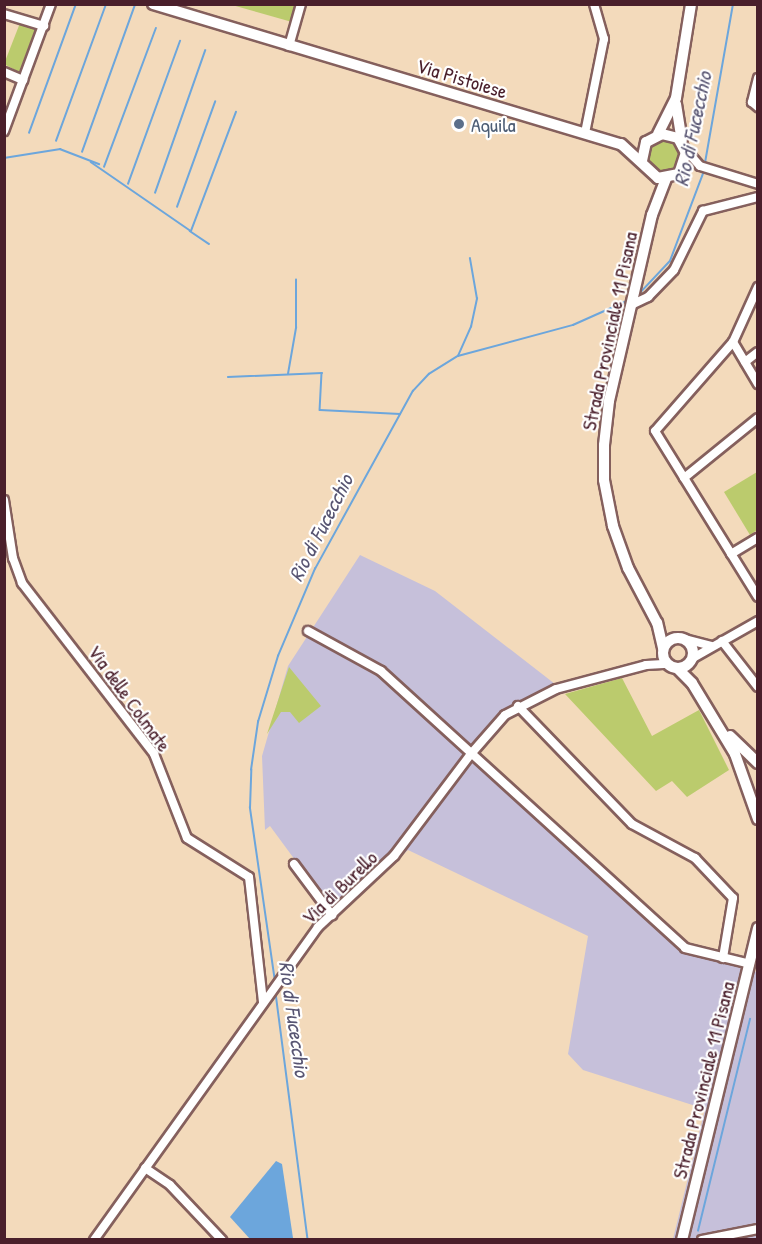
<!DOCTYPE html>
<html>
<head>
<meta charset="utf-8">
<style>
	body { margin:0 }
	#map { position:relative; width:762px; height:1244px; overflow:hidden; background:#f3dabb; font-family:"Patrick Hand",sans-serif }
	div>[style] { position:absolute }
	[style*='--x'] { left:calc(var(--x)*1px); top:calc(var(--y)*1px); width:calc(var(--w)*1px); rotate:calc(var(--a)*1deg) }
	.industrial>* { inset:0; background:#c6c0da }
	.green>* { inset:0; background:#bbcb6d }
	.round { border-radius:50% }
	.water>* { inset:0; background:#6ca6dc }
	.stream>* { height:1.5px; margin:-0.75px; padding:0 0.75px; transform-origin:0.75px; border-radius:0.75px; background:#6ca6dc }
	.roads { filter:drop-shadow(2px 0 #85605d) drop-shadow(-2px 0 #85605d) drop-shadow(0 2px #85605d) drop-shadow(0 -2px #85605d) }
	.minor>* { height:8px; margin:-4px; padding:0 4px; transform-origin:4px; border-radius:4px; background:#fff }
	.major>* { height:10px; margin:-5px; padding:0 5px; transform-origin:5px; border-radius:5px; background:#fff }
	.major>.ring { margin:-5px; padding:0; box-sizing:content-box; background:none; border:10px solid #fff; border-radius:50% }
	.dots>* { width:16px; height:16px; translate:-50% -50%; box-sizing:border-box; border:3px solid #fff; border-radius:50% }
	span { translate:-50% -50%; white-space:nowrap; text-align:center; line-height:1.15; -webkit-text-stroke:4.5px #fff; paint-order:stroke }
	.street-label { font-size:20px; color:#4a1f2b }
	.service-label { font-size:20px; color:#4e5e75 }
	.left { translate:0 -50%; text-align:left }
	.water-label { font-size:21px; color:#585572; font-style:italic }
	.frame { position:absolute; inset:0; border:6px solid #4a1f2b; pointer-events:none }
</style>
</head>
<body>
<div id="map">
	<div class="industrial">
		<div style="clip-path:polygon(360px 555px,435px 591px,555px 684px,507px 708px,465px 755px,683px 953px,757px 972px,757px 1239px,673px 1239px,705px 1109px,583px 1070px,568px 1054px,588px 936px,408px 850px,337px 917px,270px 826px,265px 830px,262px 756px,288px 666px)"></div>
	</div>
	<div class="green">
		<div style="clip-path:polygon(232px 5px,298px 5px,292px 22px)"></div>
		<div style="clip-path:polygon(20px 23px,35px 30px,19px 72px,4px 64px)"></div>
		<div class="round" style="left:647px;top:139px;width:34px;height:34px"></div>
		<div style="clip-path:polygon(757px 472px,757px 530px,750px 535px,724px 492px)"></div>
		<div style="clip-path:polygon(289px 667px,321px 706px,299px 723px,290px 712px,281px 712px,267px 734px)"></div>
		<div style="clip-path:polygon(622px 678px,652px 736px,699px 710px,729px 770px,687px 797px,672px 781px,656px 791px,565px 694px)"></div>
	</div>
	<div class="water">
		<div style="clip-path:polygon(276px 1161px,282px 1164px,293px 1238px,250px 1239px,230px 1217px)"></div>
	</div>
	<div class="stream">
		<div style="--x:29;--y:133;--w:137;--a:-70"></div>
		<div style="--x:56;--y:141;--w:146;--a:-69.9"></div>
		<div style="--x:82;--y:152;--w:156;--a:-70.2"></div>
		<div style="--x:4;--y:158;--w:57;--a:-9.1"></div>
		<div style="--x:60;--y:149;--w:42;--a:21"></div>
		<div style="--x:91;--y:162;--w:121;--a:34.6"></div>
		<div style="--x:191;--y:231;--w:127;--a:-69.3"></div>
		<div style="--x:705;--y:163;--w:161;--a:-80"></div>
		<div style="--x:104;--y:167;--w:148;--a:-69.5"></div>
		<div style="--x:128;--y:184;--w:152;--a:-70"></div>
		<div style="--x:155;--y:193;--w:151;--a:-70.6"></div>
		<div style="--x:177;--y:207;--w:112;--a:-70.1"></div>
		<div style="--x:190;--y:231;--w:23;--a:34"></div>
		<div style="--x:639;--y:294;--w:45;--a:-46.8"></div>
		<div style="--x:670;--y:261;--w:96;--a:-69.3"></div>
		<div style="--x:458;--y:356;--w:32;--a:-66"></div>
		<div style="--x:471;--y:327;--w:29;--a:-78"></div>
		<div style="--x:477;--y:299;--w:41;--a:-99.9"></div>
		<div style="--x:288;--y:374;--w:47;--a:-80.1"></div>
		<div style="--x:296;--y:328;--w:48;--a:-90"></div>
		<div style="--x:228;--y:377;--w:94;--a:-2.4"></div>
		<div style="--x:322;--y:373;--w:37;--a:93"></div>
		<div style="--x:320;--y:410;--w:80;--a:2.9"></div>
		<div style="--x:275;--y:982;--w:176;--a:-98.2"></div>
		<div style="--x:250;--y:808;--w:38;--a:-88"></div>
		<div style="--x:251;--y:770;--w:49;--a:-81.7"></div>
		<div style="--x:258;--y:722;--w:69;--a:-73.1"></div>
		<div style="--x:278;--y:656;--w:95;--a:-67"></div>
		<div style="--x:315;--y:569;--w:203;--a:-61.2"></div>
		<div style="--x:413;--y:391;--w:23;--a:-47"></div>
		<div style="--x:429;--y:374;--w:34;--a:-32"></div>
		<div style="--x:458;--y:356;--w:119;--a:-15.1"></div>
		<div style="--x:573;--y:325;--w:59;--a:-24"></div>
		<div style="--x:276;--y:993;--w:249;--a:82.6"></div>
		<div style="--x:698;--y:1231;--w:218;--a:-76.2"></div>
	</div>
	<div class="roads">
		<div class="minor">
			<div style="--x:4;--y:14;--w:42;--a:16.7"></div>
			<div style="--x:289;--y:46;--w:44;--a:-74.1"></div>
			<div style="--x:4;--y:72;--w:21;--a:23"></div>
			<div style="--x:758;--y:78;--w:25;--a:104"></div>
			<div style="--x:752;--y:102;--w:8;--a:40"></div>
			<div style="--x:4;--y:131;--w:135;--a:-69.7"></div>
			<div style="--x:585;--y:133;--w:96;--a:-78.6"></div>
			<div style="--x:604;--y:39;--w:36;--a:-106"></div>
			<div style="--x:686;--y:150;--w:21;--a:49"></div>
			<div style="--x:700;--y:166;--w:61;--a:17.2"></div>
			<div style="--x:758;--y:287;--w:60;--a:114.4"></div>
			<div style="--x:733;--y:342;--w:118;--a:131.2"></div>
			<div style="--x:655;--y:431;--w:195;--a:58.2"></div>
			<div style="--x:631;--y:305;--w:19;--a:-25"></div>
			<div style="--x:648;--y:297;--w:37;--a:-46"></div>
			<div style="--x:674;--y:270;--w:66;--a:-63.8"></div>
			<div style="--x:703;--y:211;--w:57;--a:-14.3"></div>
			<div style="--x:733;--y:342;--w:49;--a:59.2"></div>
			<div style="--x:745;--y:362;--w:16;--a:-38"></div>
			<div style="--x:684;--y:478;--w:95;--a:-39"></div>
			<div style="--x:4;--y:500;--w:59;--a:81.2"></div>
			<div style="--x:13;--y:558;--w:27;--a:70"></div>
			<div style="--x:22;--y:583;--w:216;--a:52.3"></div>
			<div style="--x:154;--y:754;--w:90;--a:68.6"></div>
			<div style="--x:187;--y:838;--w:73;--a:32.2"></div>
			<div style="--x:249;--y:877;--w:126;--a:83.6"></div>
			<div style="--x:731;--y:554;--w:31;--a:-31"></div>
			<div style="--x:308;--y:631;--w:83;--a:28.7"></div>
			<div style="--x:381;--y:671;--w:411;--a:42.3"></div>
			<div style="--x:685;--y:948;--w:67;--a:13.8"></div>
			<div style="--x:685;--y:639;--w:27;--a:15"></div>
			<div style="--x:722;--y:641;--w:58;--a:52"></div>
			<div style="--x:693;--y:658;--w:75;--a:-29.6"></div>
			<div style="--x:518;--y:706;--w:164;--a:46"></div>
			<div style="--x:632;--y:824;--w:72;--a:28.4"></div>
			<div style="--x:695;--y:858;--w:55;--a:46.5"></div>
			<div style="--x:733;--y:898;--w:61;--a:99.5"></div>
			<div style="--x:294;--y:864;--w:64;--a:53.3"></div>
			<div style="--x:145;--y:1168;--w:30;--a:34"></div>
			<div style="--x:170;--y:1185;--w:76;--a:46.6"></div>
			<div style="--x:94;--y:1240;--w:385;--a:-54.4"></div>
			<div style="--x:318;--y:927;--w:104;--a:-43.1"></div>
			<div style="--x:394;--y:856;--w:126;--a:-53"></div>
			<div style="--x:470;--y:755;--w:53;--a:-48.8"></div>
			<div style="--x:505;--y:715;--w:57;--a:-27"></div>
			<div style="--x:556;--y:689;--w:93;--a:-14.9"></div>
			<div style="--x:646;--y:665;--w:22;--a:-3"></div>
			<div style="--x:702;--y:1240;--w:57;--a:-11.1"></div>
		</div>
		<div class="major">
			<div style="--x:153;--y:4;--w:488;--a:16.7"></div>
			<div style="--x:621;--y:144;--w:50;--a:42.6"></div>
			<div style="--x:658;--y:178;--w:21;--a:-11"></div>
			<div style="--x:679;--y:174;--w:22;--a:-72"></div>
			<div style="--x:686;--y:153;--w:17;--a:-118"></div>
			<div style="--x:678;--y:138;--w:16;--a:-166"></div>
			<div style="--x:662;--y:134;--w:18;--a:153"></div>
			<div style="--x:646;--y:142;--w:19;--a:102"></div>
			<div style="--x:676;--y:104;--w:37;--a:81"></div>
			<div style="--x:658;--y:134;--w:40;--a:-63.4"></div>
			<div style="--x:676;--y:98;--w:95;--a:-80.9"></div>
			<div class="ring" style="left:663px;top:638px;width:20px;height:20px"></div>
			<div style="--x:663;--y:648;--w:26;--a:-103"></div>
			<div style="--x:657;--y:623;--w:62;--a:-117.8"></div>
			<div style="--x:628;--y:568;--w:45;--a:-109.7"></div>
			<div style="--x:613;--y:526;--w:47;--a:-101.1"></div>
			<div style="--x:604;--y:480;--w:35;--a:-90"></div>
			<div style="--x:604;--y:445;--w:44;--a:-83.5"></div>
			<div style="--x:609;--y:401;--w:191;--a:-77"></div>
			<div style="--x:652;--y:215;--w:39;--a:-69"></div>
			<div style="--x:677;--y:668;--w:21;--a:45"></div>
			<div style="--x:692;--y:683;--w:83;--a:58.8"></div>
			<div style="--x:735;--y:754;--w:69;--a:70.5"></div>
			<div style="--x:730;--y:736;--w:39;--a:44"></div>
			<div style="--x:682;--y:1240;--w:321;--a:-76.3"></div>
		</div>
	</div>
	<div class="dots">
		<div style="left:459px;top:124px;background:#5c6f8a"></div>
	</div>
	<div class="street-label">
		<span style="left:462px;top:78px;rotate:17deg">Via Pistoiese</span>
		<span style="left:609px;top:331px;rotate:-78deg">Strada Provinciale 11 Pisana</span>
		<span style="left:130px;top:698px;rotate:54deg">Via delle Colmate</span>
		<span style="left:339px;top:887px;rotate:-44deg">Via di Burello</span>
		<span style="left:703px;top:1080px;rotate:-76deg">Strada Provinciale 11 Pisana</span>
	</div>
	<div class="service-label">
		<span class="left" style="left:471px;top:124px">Aquila</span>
	</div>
	<div class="water-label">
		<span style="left:693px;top:129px;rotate:-78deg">Rio di Fucecchio</span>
		<span style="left:321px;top:528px;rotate:-63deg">Rio di Fucecchio</span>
		<span style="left:294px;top:1019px;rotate:82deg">Rio di Fucecchio</span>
	</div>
	<div class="frame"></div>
</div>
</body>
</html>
